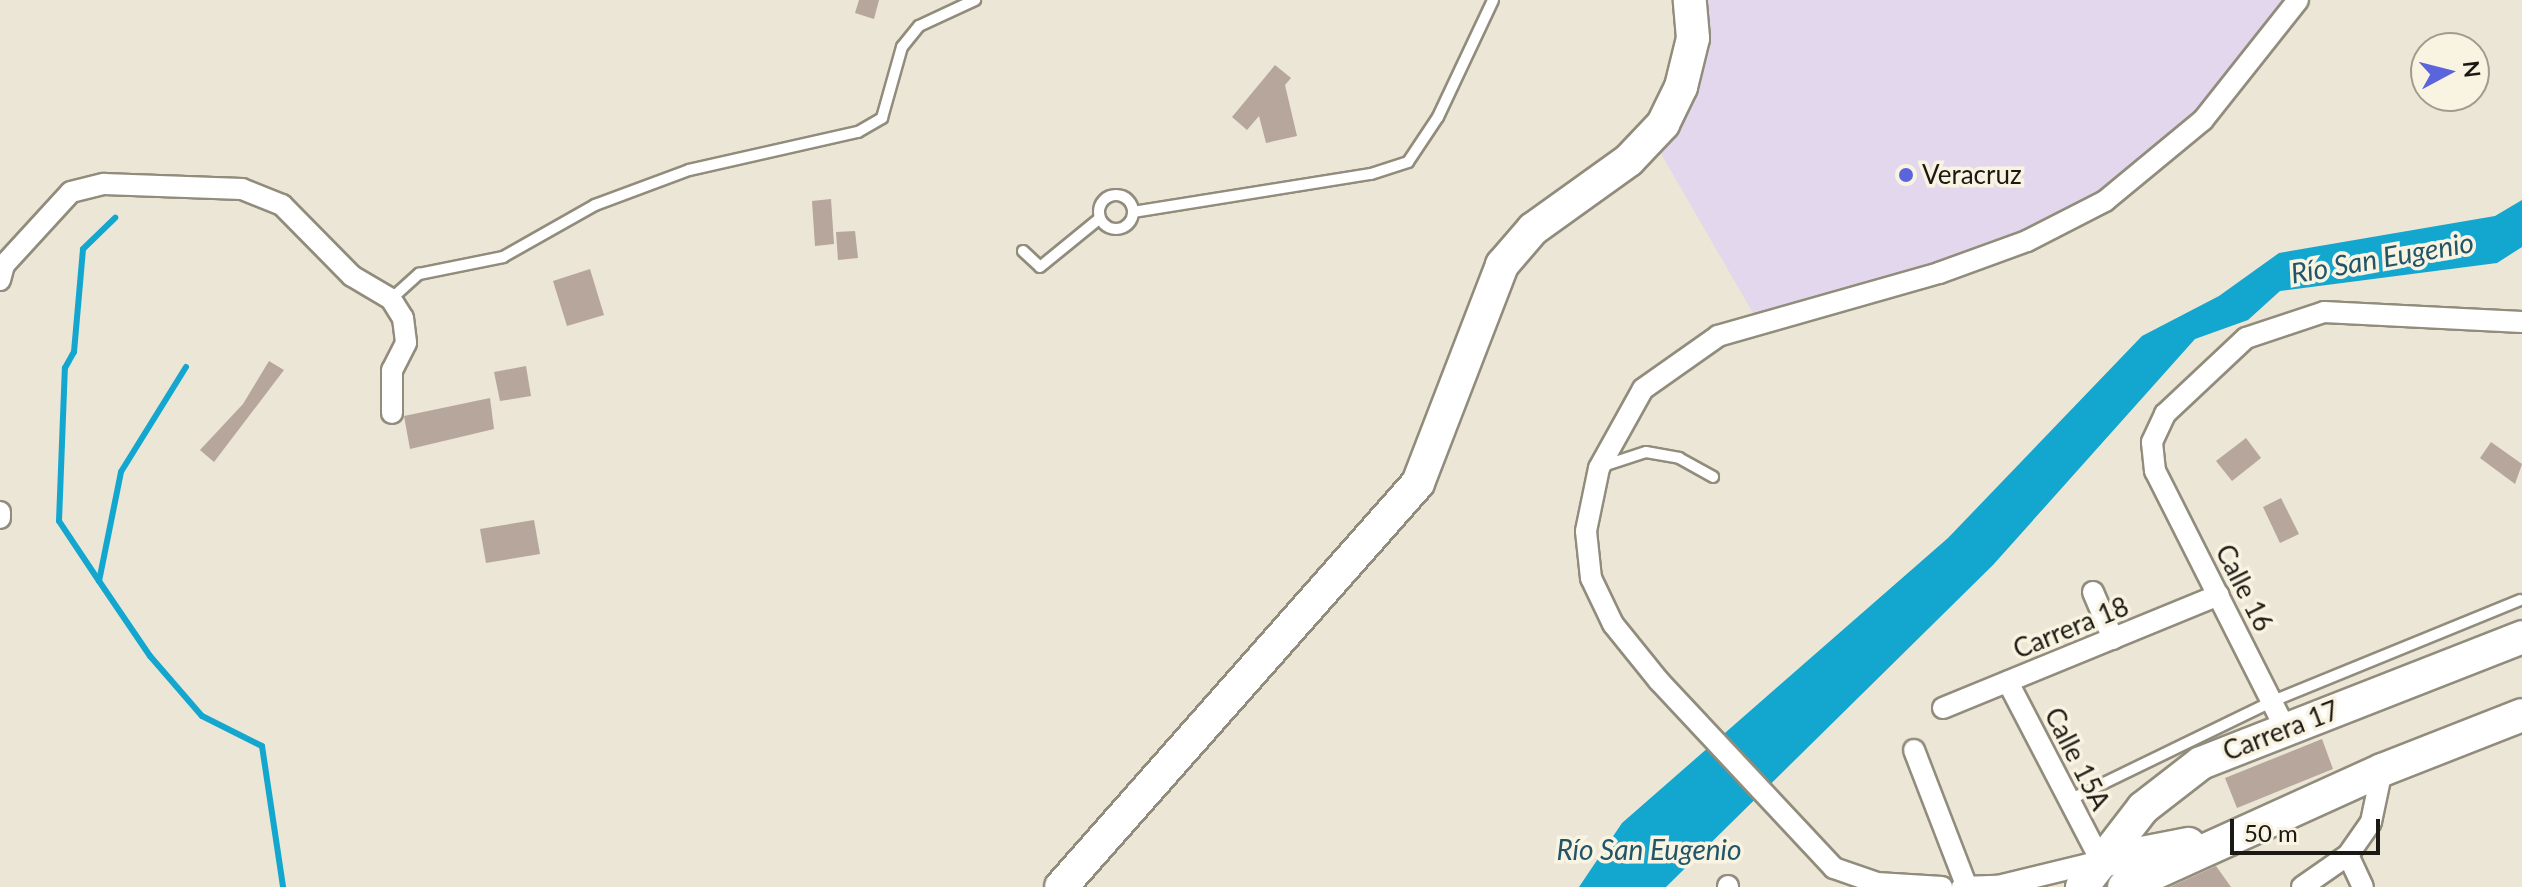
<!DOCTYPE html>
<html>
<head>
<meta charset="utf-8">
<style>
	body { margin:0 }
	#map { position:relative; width:2522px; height:887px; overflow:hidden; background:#ebe6d5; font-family:Lato,sans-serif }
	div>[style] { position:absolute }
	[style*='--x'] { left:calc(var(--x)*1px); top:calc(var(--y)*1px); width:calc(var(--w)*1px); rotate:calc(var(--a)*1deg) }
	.education>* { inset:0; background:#e2d7ec }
	.water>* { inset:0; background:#13a6cf }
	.stream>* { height:6px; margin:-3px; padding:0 3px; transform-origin:3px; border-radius:3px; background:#13a6cf }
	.building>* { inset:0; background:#b6a69c }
	.roads { filter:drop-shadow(2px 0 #918c7c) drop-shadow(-2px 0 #918c7c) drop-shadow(0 2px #918c7c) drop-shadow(0 -2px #918c7c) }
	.lane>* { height:10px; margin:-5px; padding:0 5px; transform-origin:5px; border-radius:5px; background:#fff }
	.lane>.ring { margin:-5px; padding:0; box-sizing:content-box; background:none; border:10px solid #fff; border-radius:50% }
	.street>* { height:20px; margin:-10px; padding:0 10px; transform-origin:10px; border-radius:10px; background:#fff }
	.primary>* { height:32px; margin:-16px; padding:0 16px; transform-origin:16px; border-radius:16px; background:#fff }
	.dots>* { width:22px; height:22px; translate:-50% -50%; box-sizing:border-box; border:4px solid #f9f3e2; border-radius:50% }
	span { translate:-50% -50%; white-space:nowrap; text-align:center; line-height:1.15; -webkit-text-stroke:7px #f9f3e2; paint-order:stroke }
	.poi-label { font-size:26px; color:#1b1913 }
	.left { translate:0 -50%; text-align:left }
	.street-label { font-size:26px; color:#1b1913 }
	.water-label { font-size:28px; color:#215567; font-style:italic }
	.north { position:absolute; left:2410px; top:32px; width:80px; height:80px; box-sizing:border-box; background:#f9f3e2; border:2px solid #a09c8f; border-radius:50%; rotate:83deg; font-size:22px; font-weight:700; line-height:32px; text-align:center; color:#1b1913 }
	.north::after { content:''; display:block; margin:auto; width:28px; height:36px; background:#5a65dd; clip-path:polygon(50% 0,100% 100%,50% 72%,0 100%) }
	.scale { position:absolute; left:2230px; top:819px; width:150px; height:36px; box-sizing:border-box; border:4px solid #1b1913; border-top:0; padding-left:10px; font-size:24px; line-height:28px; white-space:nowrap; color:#1b1913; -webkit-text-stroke:6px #f9f3e2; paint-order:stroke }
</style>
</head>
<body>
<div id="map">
	<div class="education">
		<div style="clip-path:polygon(1690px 0,2298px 0,2171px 149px,2027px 241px,1757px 320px,1652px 138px)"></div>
	</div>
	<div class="water">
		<div style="clip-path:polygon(2522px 200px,2522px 247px,2497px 263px,2280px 291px,2248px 320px,2195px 339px,1993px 565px,1666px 887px,1579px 887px,1622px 823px,1948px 538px,2142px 336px,2219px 296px,2279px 253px,2495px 216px)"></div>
	</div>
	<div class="stream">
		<div style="--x:186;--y:367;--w:123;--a:121.8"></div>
		<div style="--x:121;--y:472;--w:111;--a:101.4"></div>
		<div style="--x:99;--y:581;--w:91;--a:55.8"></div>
		<div style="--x:150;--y:656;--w:79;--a:49.1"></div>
		<div style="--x:202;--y:716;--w:67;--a:26.6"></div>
		<div style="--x:262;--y:746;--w:143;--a:81.5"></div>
		<div style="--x:99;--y:581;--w:72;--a:-123.7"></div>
		<div style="--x:59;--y:521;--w:153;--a:-87.8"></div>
		<div style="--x:65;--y:368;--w:18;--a:-61"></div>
		<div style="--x:74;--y:352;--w:103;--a:-85"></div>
		<div style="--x:83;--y:249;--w:45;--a:-44.1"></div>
	</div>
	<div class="building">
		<div style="clip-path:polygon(859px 0,879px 0,874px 19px,855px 13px)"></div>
		<div style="clip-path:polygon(1275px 65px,1291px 78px,1285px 85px,1297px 136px,1266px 143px,1259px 116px,1247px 130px,1232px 117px)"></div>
		<div style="clip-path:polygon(831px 199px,834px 244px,815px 246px,812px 201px)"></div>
		<div style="clip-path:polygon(855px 231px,858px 258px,838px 260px,836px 232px)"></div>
		<div style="clip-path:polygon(590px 269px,604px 315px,567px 326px,553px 281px)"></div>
		<div style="clip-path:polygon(269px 361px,284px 370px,214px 462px,200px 450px,243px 404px)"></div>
		<div style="clip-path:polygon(526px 366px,531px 396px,500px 401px,494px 372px)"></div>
		<div style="clip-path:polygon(490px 398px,494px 429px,410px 449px,404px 416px)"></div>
		<div style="clip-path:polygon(2246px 438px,2261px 458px,2232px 481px,2216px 461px)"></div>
		<div style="clip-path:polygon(2491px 442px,2522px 464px,2515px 484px,2480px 458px)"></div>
		<div style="clip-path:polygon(2281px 498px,2299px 534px,2280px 543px,2263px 507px)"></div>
		<div style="clip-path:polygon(534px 520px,540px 554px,486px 563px,480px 529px)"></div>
		<div style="clip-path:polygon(2322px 739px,2333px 769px,2237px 808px,2225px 778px)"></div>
		<div style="clip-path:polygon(2216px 866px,2231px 887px,2170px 887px)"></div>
	</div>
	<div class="roads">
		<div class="lane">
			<div class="ring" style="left:1099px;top:195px;width:24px;height:24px"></div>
			<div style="--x:1133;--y:212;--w:241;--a:-9.1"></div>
			<div style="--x:1371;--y:174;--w:39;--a:-18"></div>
			<div style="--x:1408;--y:162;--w:54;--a:-56.3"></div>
			<div style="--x:1438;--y:117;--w:129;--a:-64.8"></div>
			<div style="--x:1023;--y:251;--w:23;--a:43"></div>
			<div style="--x:1040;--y:267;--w:77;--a:-39.2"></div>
			<div style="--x:391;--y:299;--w:38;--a:-42"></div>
			<div style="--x:419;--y:274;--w:86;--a:-11.4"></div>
			<div style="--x:503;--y:257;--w:106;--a:-29.5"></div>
			<div style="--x:595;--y:205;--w:100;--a:-20.4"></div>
			<div style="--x:689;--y:170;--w:173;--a:-12.7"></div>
			<div style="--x:858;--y:132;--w:28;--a:-30"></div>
			<div style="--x:882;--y:118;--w:74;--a:-74.3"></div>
			<div style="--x:902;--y:47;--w:27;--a:-51"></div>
			<div style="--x:919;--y:26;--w:62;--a:-24.9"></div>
			<div style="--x:1603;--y:466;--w:45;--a:-18"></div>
			<div style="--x:1646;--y:452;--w:34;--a:10"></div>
			<div style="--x:1679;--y:458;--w:39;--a:29"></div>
			<div style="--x:2069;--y:800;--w:227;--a:-25.9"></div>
			<div style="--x:2273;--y:701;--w:267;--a:-22.2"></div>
		</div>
		<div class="street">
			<div style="--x:0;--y:280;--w:16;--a:-75"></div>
			<div style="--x:4;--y:265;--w:99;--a:-47.5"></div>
			<div style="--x:71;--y:192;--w:34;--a:-14"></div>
			<div style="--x:104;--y:184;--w:138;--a:2.1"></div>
			<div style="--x:242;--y:189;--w:43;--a:21.8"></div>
			<div style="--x:282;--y:205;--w:100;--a:45.4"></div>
			<div style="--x:352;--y:276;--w:45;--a:30.5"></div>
			<div style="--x:391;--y:299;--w:22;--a:58"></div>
			<div style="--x:403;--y:318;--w:25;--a:83"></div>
			<div style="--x:406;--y:343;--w:30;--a:117"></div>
			<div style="--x:392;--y:370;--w:43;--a:90"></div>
			<div style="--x:0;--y:512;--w:6;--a:90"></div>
			<div style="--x:2093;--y:592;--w:51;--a:66.9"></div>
			<div style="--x:1943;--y:708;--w:298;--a:-22.3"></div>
			<div style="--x:2285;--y:728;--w:288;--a:-116.8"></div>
			<div style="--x:2155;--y:471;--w:29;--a:-96"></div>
			<div style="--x:2152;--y:442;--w:31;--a:-65"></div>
			<div style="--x:2165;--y:414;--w:111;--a:-43.2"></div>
			<div style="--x:2246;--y:338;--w:82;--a:-18.4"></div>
			<div style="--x:2324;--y:312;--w:198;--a:2.9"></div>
			<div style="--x:1914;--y:750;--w:147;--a:68.9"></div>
			<div style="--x:2348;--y:855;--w:35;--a:65"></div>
			<div style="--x:1728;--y:886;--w:1;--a:90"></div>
			<div style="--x:1942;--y:887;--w:65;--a:-176.5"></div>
			<div style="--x:1877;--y:883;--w:46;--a:-160.8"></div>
			<div style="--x:1834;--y:868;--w:256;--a:-133.1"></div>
			<div style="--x:1659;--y:681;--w:73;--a:-128.9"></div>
			<div style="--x:1613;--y:624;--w:51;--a:-115.6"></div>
			<div style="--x:1591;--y:578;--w:47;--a:-96.1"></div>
			<div style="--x:1586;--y:531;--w:64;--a:-78.3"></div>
			<div style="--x:1599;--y:468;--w:90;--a:-60.9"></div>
			<div style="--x:1643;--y:389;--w:92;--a:-35.2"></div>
			<div style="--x:1718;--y:336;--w:230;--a:-15.9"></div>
			<div style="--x:1939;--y:273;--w:94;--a:-20"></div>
			<div style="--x:2027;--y:241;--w:88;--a:-27.1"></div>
			<div style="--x:2105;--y:201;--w:127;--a:-39.6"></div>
			<div style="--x:2203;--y:120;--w:153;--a:-51.6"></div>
			<div style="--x:1962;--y:887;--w:36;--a:-2"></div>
			<div style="--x:1998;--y:886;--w:106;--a:-13.6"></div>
			<div style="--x:2101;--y:861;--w:202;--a:-117.5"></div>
			<div style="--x:2302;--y:887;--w:56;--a:-34.8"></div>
			<div style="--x:2348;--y:855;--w:40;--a:-55.1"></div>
			<div style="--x:2371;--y:822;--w:53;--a:-78.1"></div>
		</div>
		<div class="primary">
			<div style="--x:2101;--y:861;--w:89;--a:-11.1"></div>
			<div style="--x:1061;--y:887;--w:539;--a:-48.53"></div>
			<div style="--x:1418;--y:483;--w:234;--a:-68.9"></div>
			<div style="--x:1502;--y:265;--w:48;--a:-49.3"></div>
			<div style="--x:1533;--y:229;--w:118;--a:-35.7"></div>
			<div style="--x:1629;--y:160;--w:50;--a:-46.6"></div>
			<div style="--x:1663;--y:124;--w:41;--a:-64.1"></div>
			<div style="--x:1681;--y:87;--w:50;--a:-76.2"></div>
			<div style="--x:1693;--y:38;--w:38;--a:-95"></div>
			<div style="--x:2082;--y:887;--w:100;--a:-52.3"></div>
			<div style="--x:2143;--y:808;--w:73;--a:-37.8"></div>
			<div style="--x:2201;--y:763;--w:345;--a:-21.4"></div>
			<div style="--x:2124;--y:887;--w:283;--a:-24.4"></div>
			<div style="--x:2382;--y:770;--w:150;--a:-21.4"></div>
		</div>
	</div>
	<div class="dots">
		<div style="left:1906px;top:175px;background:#5a65dd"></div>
	</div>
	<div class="poi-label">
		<span class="left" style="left:1922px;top:175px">Veracruz</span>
	</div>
	<div class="street-label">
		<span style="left:2244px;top:588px;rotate:63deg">Calle 16</span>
		<span style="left:2071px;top:628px;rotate:-22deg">Carrera 18</span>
		<span style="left:2281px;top:731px;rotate:-21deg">Carrera 17</span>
		<span style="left:2077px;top:759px;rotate:63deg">Calle 15A</span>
	</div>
	<div class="water-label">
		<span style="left:2382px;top:257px;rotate:-10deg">Río San Eugenio</span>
		<span style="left:1649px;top:849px">Río San Eugenio</span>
	</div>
	<div class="north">N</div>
	<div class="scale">50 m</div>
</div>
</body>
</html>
